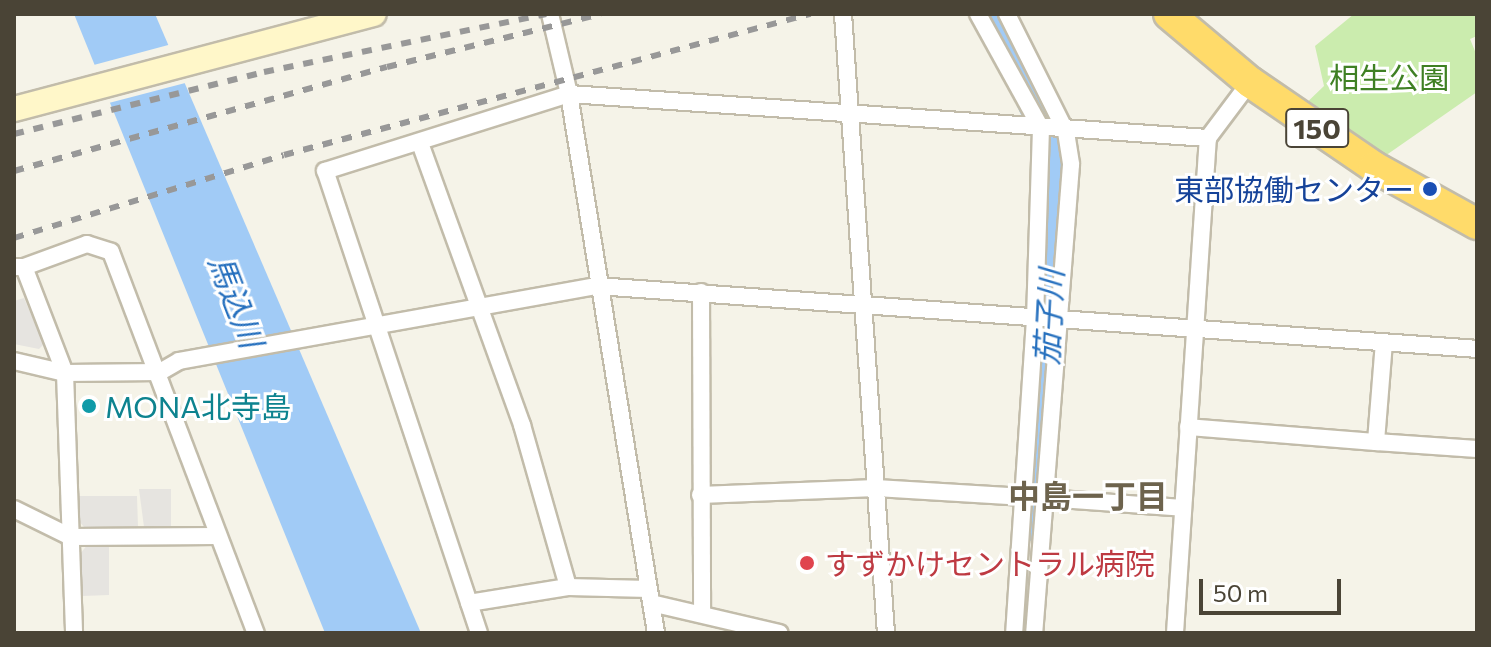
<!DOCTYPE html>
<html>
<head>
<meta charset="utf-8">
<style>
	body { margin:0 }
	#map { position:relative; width:1491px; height:647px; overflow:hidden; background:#f5f3e8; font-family:Commissioner,"Noto Sans JP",sans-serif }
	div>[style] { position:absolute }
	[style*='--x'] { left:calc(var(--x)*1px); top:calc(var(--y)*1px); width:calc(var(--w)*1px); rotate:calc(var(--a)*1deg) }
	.green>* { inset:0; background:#cbecae }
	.parking>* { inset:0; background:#e6e4e0 }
	.water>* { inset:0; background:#a1cbf6 }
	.pier>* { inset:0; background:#f5f3e8 }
	.river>* { height:34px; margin:-17px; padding:0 17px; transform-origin:17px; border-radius:17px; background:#a1cbf6 }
	.roads { filter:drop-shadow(2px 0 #c2bcaa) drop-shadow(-2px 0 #c2bcaa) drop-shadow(0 2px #c2bcaa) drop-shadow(0 -2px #c2bcaa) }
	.street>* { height:16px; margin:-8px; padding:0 8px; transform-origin:8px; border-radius:8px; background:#fff }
	.secondary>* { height:24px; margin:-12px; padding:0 12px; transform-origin:12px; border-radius:12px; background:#fff7c9 }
	.highway>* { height:30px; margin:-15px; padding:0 15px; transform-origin:15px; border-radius:15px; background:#ffdb6a }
	.rail>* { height:6px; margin-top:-3px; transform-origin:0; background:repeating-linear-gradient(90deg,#989898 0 10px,transparent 0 20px) }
	.dots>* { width:22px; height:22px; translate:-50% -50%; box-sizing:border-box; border:4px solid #fff; border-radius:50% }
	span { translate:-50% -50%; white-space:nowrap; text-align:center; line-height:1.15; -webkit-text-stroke:6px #fff; paint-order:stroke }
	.shield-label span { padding:2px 6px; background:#fff; border:2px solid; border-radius:6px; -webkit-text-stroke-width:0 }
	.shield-label { font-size:28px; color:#4a4436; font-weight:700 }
	.park-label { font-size:30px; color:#3f8024 }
	.transit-label { font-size:30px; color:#164399 }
	.right { translate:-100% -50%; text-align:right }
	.culture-label { font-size:30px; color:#0d838f }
	.left { translate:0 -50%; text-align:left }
	.health-label { font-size:30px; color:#be3a42 }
	.water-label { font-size:32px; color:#2670be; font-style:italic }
	.neighbourhood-label { font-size:32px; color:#6d634d; font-weight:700 }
	.frame { position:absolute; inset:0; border:16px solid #4a4436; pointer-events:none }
	.scale { position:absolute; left:1199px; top:579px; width:142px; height:36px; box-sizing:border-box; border:4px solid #4a4436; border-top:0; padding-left:10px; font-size:24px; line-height:28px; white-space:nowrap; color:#4a4436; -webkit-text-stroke:6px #fff; paint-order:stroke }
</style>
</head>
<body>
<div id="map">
	<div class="green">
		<div style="clip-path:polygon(1354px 14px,1477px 14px,1477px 36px,1470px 39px,1477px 56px,1477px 92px,1372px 165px,1298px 111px,1324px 86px,1315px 46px)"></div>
	</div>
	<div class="parking">
		<div style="clip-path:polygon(24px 298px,44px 344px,39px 349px,14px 344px,14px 301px)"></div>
		<div style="clip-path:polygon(139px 489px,171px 489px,171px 527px,144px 527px)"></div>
		<div style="clip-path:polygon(77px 496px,137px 496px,138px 527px,84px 527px,78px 520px)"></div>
		<div style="clip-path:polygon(88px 544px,109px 544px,109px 595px,82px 596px,80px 554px)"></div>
	</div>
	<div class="water">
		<div style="clip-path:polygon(74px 14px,155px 14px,421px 633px,325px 633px)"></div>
	</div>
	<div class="pier">
		<div style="clip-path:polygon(172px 44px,189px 82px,105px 104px,90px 66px)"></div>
	</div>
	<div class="river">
		<div style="--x:994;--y:14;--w:145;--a:65.6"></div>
		<div style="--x:1054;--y:146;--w:165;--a:91.4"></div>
		<div style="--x:1050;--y:311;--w:214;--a:94"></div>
	</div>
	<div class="roads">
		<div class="street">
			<div style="--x:550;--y:14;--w:82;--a:76.6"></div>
			<div style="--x:569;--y:94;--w:641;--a:3.94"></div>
			<div style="--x:843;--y:14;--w:620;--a:86.03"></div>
			<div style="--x:978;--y:14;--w:130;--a:61.1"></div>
			<div style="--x:1041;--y:128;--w:191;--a:91.8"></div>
			<div style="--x:1035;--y:319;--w:315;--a:93.8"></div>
			<div style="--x:1007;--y:14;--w:132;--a:63.4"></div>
			<div style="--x:1066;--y:132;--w:33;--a:81"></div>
			<div style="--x:1071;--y:165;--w:469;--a:94.5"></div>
			<div style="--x:420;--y:143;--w:300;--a:70.1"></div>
			<div style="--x:522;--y:425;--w:168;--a:74.1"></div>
			<div style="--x:15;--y:267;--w:9;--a:0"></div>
			<div style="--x:24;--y:267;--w:114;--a:68.9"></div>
			<div style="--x:65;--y:373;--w:260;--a:88"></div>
			<div style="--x:24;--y:267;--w:67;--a:-20.1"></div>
			<div style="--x:87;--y:244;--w:25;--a:18"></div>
			<div style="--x:111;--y:252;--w:408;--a:69.2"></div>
			<div style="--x:701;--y:292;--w:321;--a:89.8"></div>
			<div style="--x:1384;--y:342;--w:100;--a:94.6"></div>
			<div style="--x:1376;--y:442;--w:101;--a:4"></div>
			<div style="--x:14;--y:361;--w:52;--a:13.2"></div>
			<div style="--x:65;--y:373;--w:95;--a:-0.6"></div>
			<div style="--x:160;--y:372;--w:22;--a:-30"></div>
			<div style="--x:179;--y:361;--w:425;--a:-10.2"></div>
			<div style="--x:597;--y:286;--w:882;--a:4.09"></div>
			<div style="--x:1188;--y:427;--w:189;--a:4.6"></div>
			<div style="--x:700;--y:495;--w:176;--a:-2.3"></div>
			<div style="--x:876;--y:488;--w:149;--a:3.5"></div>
			<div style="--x:1045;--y:498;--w:138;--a:4.1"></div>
			<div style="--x:14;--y:509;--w:64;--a:26.2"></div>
			<div style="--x:71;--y:537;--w:146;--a:-0.4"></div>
			<div style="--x:469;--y:603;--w:100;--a:-9.2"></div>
			<div style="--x:568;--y:587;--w:81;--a:1.4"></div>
			<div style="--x:651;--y:603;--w:132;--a:13.1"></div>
			<div style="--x:479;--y:633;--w:487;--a:-108.4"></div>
			<div style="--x:325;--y:171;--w:256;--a:-17.5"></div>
			<div style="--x:569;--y:94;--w:546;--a:80.83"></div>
			<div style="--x:1175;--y:633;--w:496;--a:-86.2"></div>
			<div style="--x:1208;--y:138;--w:70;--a:-53.1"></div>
		</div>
		<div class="secondary">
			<div style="--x:14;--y:109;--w:372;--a:-14.8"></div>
		</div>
		<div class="highway">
			<div style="--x:1169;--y:14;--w:106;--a:40"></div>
			<div style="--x:1250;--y:82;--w:150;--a:34.4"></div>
			<div style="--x:1374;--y:167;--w:118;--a:29"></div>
		</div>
	</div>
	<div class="rail">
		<div style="--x:14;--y:134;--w:258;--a:-13.9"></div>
		<div style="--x:264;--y:72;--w:288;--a:-11.6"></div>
		<div style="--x:14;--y:171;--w:387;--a:-15.6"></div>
		<div style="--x:387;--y:67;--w:220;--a:-13.9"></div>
		<div style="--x:14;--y:238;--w:282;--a:-17.1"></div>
		<div style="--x:284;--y:155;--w:545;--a:-15.01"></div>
	</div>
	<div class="dots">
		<div style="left:1430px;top:189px;background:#1a4fb4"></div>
		<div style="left:89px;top:406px;background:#0f9aa8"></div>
		<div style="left:807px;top:563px;background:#e0444e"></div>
	</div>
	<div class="shield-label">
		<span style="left:1317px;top:128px">150</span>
	</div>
	<div class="park-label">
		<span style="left:1389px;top:77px">相生公園</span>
	</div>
	<div class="transit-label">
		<span class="right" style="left:1414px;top:189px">東部協働センター</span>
	</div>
	<div class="culture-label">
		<span class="left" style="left:105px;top:406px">MONA北寺島</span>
	</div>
	<div class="health-label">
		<span class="left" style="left:825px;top:563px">すずかけセントラル病院</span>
	</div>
	<div class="water-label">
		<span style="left:237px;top:301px;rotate:69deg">馬込川</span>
		<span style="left:1048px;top:317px;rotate:-87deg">茄子川</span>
	</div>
	<div class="neighbourhood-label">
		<span style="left:1088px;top:495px">中島一丁目</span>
	</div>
	<div class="frame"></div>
	<div class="scale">50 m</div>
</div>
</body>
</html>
